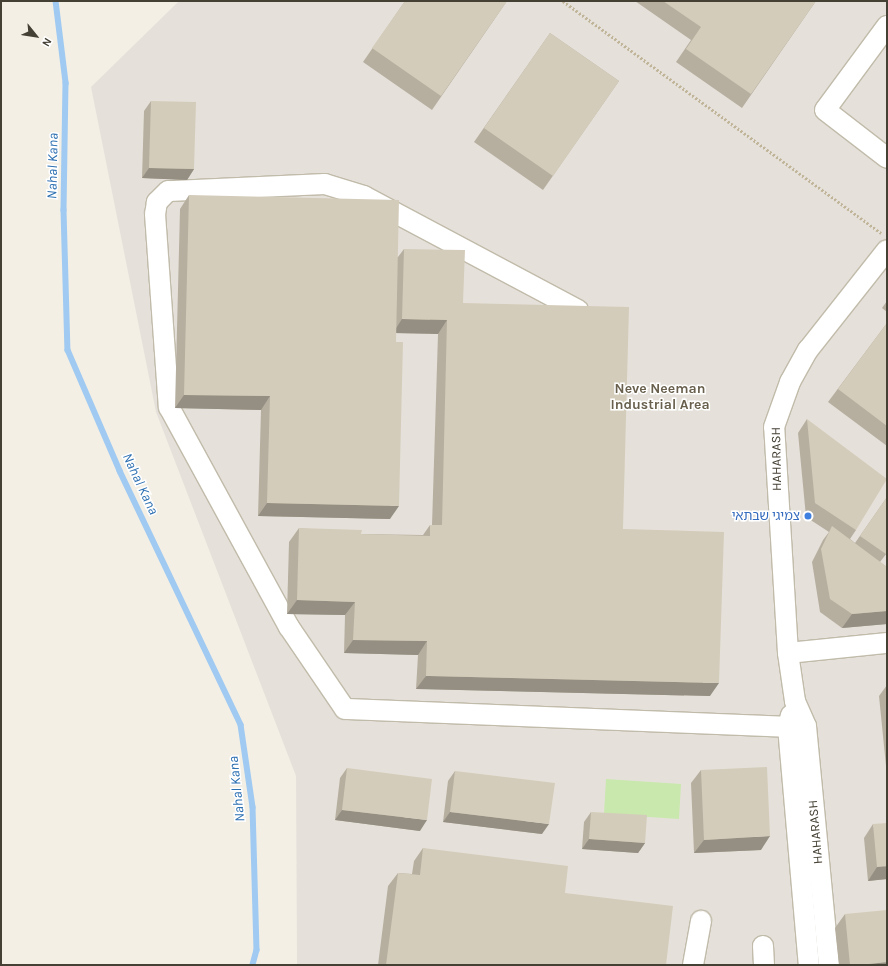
<!DOCTYPE html>
<html>
<head>
<meta charset="utf-8">
<style>
	body { margin:0 }
	#map { position:relative; width:888px; height:966px; overflow:hidden; background:#f3efe5; font-family:Karla,"Noto Sans Hebrew",sans-serif }
	div>[style] { position:absolute }
	[style*='--x'] { left:calc(var(--x)*1px); top:calc(var(--y)*1px); width:calc(var(--w)*1px); rotate:calc(var(--a)*1deg) }
	.industrial>* { inset:0; background:#e5e1da }
	.green>* { inset:0; background:#c9e8ad }
	.stream>* { height:5.5px; margin:-2.75px; padding:0 2.75px; transform-origin:2.75px; border-radius:2.75px; background:#a0caf1 }
	.path>* { height:2.5px; margin-top:-1.25px; transform-origin:0; background:repeating-linear-gradient(90deg,#c0b598 0 2px,transparent 0 4px) }
	.roads { filter:drop-shadow(1px 0 #c1bbaa) drop-shadow(-1px 0 #c1bbaa) drop-shadow(0 1px #c1bbaa) drop-shadow(0 -1px #c1bbaa) }
	.minor>* { height:20px; margin:-10px; padding:0 10px; transform-origin:10px; border-radius:10px; background:#fff }
	.wall>* { inset:0; background:#b6afa0 }
	.shaded-wall>* { inset:0; background:#948f82 }
	.building>* { inset:0; background:#d4ccba }
	.dots>* { width:11px; height:11px; translate:-50% -50%; box-sizing:border-box; border:2px solid #fff; border-radius:50% }
	span { translate:-50% -50%; white-space:nowrap; text-align:center; line-height:1.15; -webkit-text-stroke:3px #fff; paint-order:stroke }
	.street-label { font-size:13px; color:#454034 }
	.shop-label { font-size:13px; color:#366cbe }
	.right { translate:-100% -50%; text-align:right }
	.water-label { font-size:14px; color:#2d70b2; font-style:italic }
	.neighbourhood-label { font-size:14px; color:#685f4c; font-weight:700 }
	.frame { position:absolute; inset:0; border:2px solid #454034; pointer-events:none }
	.north { position:absolute; left:16px; top:16px; width:40px; height:40px; -webkit-text-stroke:3px #fff; paint-order:stroke; rotate:120deg; font-size:11px; font-weight:700; line-height:16px; text-align:center; color:#454034 }
	.north::after { content:''; display:block; margin:auto; width:14px; height:18px; background:#454034; clip-path:polygon(50% 0,100% 100%,50% 72%,0 100%) }
</style>
</head>
<body>
<div id="map">
	<div class="industrial">
		<div style="clip-path:polygon(179px 1px,887px 1px,887px 965px,297px 965px,296px 776px,156px 412px,91px 87px)"></div>
	</div>
	<div class="green">
		<div style="clip-path:polygon(606px 779px,681px 784px,679px 819px,604px 814px)"></div>
	</div>
	<div class="stream">
		<div style="--x:56;--y:1;--w:83;--a:83"></div>
		<div style="--x:66;--y:83;--w:127;--a:90.9"></div>
		<div style="--x:64;--y:210;--w:140;--a:88.4"></div>
		<div style="--x:68;--y:350;--w:132;--a:66.7"></div>
		<div style="--x:120;--y:471;--w:281;--a:64.5"></div>
		<div style="--x:241;--y:725;--w:83;--a:81.7"></div>
		<div style="--x:253;--y:807;--w:143;--a:88.4"></div>
		<div style="--x:257;--y:950;--w:16;--a:105"></div>
	</div>
	<div class="path">
		<div style="--x:563;--y:1;--w:394;--a:36.1"></div>
	</div>
	<div class="roads">
		<div class="minor">
			<div style="--x:887;--y:26;--w:104;--a:126.4"></div>
			<div style="--x:825;--y:110;--w:78;--a:37.7"></div>
			<div style="--x:578;--y:310;--w:242;--a:-152"></div>
			<div style="--x:364;--y:196;--w:41;--a:-162.9"></div>
			<div style="--x:325;--y:184;--w:157;--a:177.4"></div>
			<div style="--x:168;--y:191;--w:16;--a:135"></div>
			<div style="--x:157;--y:202;--w:12;--a:99"></div>
			<div style="--x:155;--y:214;--w:194;--a:85.9"></div>
			<div style="--x:169;--y:407;--w:251;--a:61.4"></div>
			<div style="--x:289;--y:627;--w:99;--a:55.7"></div>
			<div style="--x:345;--y:709;--w:443;--a:2.3"></div>
			<div style="--x:788;--y:653;--w:100;--a:-5.8"></div>
			<div style="--x:791;--y:715;--w:12;--a:104"></div>
			<div style="--x:788;--y:727;--w:239;--a:85"></div>
			<div style="--x:763;--y:946;--w:19;--a:87"></div>
			<div style="--x:693;--y:965;--w:45;--a:-79.7"></div>
			<div style="--x:829;--y:965;--w:240;--a:-95.5"></div>
			<div style="--x:806;--y:726;--w:27;--a:-114"></div>
			<div style="--x:795;--y:701;--w:49;--a:-98.3"></div>
			<div style="--x:788;--y:653;--w:226;--a:-93.5"></div>
			<div style="--x:774;--y:427;--w:48;--a:-70.4"></div>
			<div style="--x:790;--y:382;--w:37;--a:-61"></div>
			<div style="--x:808;--y:350;--w:127;--a:-51.7"></div>
		</div>
	</div>
	<div class="wall">
		<div style="clip-path:polygon(405px 1px,507px 1px,432px 110px,363px 62px)"></div>
		<div style="clip-path:polygon(635px 1px,816px 1px,742px 108px,676px 62px,691px 40px)"></div>
		<div style="clip-path:polygon(550px 33px,619px 81px,543px 190px,474px 142px)"></div>
		<div style="clip-path:polygon(151px 101px,194px 169px,187px 180px,142px 178px,144px 111px)"></div>
		<div style="clip-path:polygon(189px 195px,398px 257px,404px 249px,463px 303px,623px 529px,710px 696px,416px 689px,418px 655px,344px 653px,345px 615px,287px 614px,289px 542px,299px 528px,361px 534px,423px 535px,430px 525px,432px 525px,438px 334px,396px 333px,390px 519px,258px 516px,261px 410px,175px 408px,180px 209px)"></div>
		<div style="clip-path:polygon(887px 301px,887px 312px,882px 308px)"></div>
		<div style="clip-path:polygon(887px 323px,887px 446px,828px 402px)"></div>
		<div style="clip-path:polygon(807px 419px,856px 530px,850px 539px,855px 543px,887px 497px,887px 553px,880px 562px,887px 567px,887px 624px,842px 628px,820px 612px,812px 562px,823px 540px,829px 532px,806px 517px,798px 433px)"></div>
		<div style="clip-path:polygon(887px 685px,887px 776px,879px 696px)"></div>
		<div style="clip-path:polygon(347px 768px,420px 831px,335px 820px,340px 778px)"></div>
		<div style="clip-path:polygon(701px 770px,761px 850px,694px 853px,691px 783px)"></div>
		<div style="clip-path:polygon(455px 771px,542px 834px,443px 822px,448px 781px)"></div>
		<div style="clip-path:polygon(591px 812px,645px 843px,638px 853px,582px 849px,584px 822px)"></div>
		<div style="clip-path:polygon(873px 824px,887px 879px,868px 881px,864px 838px)"></div>
		<div style="clip-path:polygon(423px 848px,565px 893px,666px 965px,378px 965px,388px 886px,398px 873px,412px 874px,414px 861px)"></div>
		<div style="clip-path:polygon(845px 914px,887px 965px,839px 965px,835px 928px)"></div>
	</div>
	<div class="shaded-wall">
		<div style="clip-path:polygon(149px 168px,194px 169px,187px 180px,142px 178px)"></div>
		<div style="clip-path:polygon(402px 319px,447px 320px,438px 334px,393px 333px)"></div>
		<div style="clip-path:polygon(184px 395px,270px 396px,261px 410px,175px 408px)"></div>
		<div style="clip-path:polygon(267px 503px,399px 506px,390px 519px,258px 516px)"></div>
		<div style="clip-path:polygon(297px 600px,355px 602px,345px 615px,287px 614px)"></div>
		<div style="clip-path:polygon(887px 611px,887px 624px,842px 628px,852px 614px)"></div>
		<div style="clip-path:polygon(353px 640px,427px 641px,418px 655px,344px 653px)"></div>
		<div style="clip-path:polygon(426px 676px,719px 683px,710px 696px,416px 689px)"></div>
		<div style="clip-path:polygon(342px 810px,427px 820px,420px 831px,335px 820px)"></div>
		<div style="clip-path:polygon(450px 812px,549px 824px,542px 834px,443px 822px)"></div>
		<div style="clip-path:polygon(770px 836px,761px 850px,694px 853px,704px 840px)"></div>
		<div style="clip-path:polygon(589px 839px,645px 843px,638px 853px,582px 849px)"></div>
		<div style="clip-path:polygon(887px 866px,887px 879px,868px 881px,877px 867px)"></div>
		<div style="clip-path:polygon(887px 962px,887px 965px,860px 965px)"></div>
	</div>
	<div class="building">
		<div style="clip-path:polygon(405px 1px,507px 1px,441px 96px,372px 48px)"></div>
		<div style="clip-path:polygon(663px 1px,816px 1px,751px 94px,686px 49px,701px 27px)"></div>
		<div style="clip-path:polygon(550px 33px,619px 81px,553px 176px,484px 128px)"></div>
		<div style="clip-path:polygon(151px 101px,196px 102px,194px 169px,149px 168px)"></div>
		<div style="clip-path:polygon(189px 195px,399px 200px,396px 342px,403px 342px,399px 506px,267px 503px,270px 396px,184px 395px)"></div>
		<div style="clip-path:polygon(404px 249px,465px 250px,463px 303px,629px 307px,623px 529px,724px 532px,719px 683px,426px 676px,427px 641px,353px 640px,355px 602px,297px 600px,299px 528px,362px 530px,361px 534px,430px 536px,430px 525px,442px 525px,447px 320px,402px 319px)"></div>
		<div style="clip-path:polygon(887px 323px,887px 426px,838px 389px)"></div>
		<div style="clip-path:polygon(807px 419px,887px 479px,856px 530px,815px 503px)"></div>
		<div style="clip-path:polygon(887px 497px,887px 552px,886px 554px,860px 536px)"></div>
		<div style="clip-path:polygon(832px 526px,887px 567px,887px 611px,852px 614px,830px 599px,821px 549px)"></div>
		<div style="clip-path:polygon(767px 767px,770px 836px,704px 840px,701px 770px)"></div>
		<div style="clip-path:polygon(347px 768px,432px 779px,427px 820px,342px 810px)"></div>
		<div style="clip-path:polygon(455px 771px,555px 783px,549px 824px,450px 812px)"></div>
		<div style="clip-path:polygon(591px 812px,647px 815px,645px 843px,589px 839px)"></div>
		<div style="clip-path:polygon(887px 823px,887px 866px,877px 867px,873px 824px)"></div>
		<div style="clip-path:polygon(423px 848px,568px 866px,565px 893px,673px 906px,666px 965px,386px 965px,398px 873px,420px 875px)"></div>
		<div style="clip-path:polygon(887px 910px,887px 962px,860px 965px,850px 965px,845px 914px)"></div>
	</div>
	<div class="dots">
		<div style="left:808px;top:516px;background:#3f7fe0"></div>
	</div>
	<div class="street-label">
		<span style="left:777px;top:459px;rotate:-91deg">HAHARASH</span>
		<span style="left:816px;top:832px;rotate:-95deg">HAHARASH</span>
	</div>
	<div class="shop-label">
		<span class="right" style="left:800px;top:516px">צמיגי שבתאי</span>
	</div>
	<div class="water-label">
		<span style="left:53px;top:166px;rotate:-89deg">Nahal Kana</span>
		<span style="left:140px;top:484px;rotate:65deg">Nahal Kana</span>
		<span style="left:237px;top:789px;rotate:-96deg">Nahal Kana</span>
	</div>
	<div class="neighbourhood-label">
		<span style="left:660px;top:397px">Neve Neeman<br>Industrial Area</span>
	</div>
	<div class="frame"></div>
	<div class="north">N</div>
</div>
</body>
</html>
